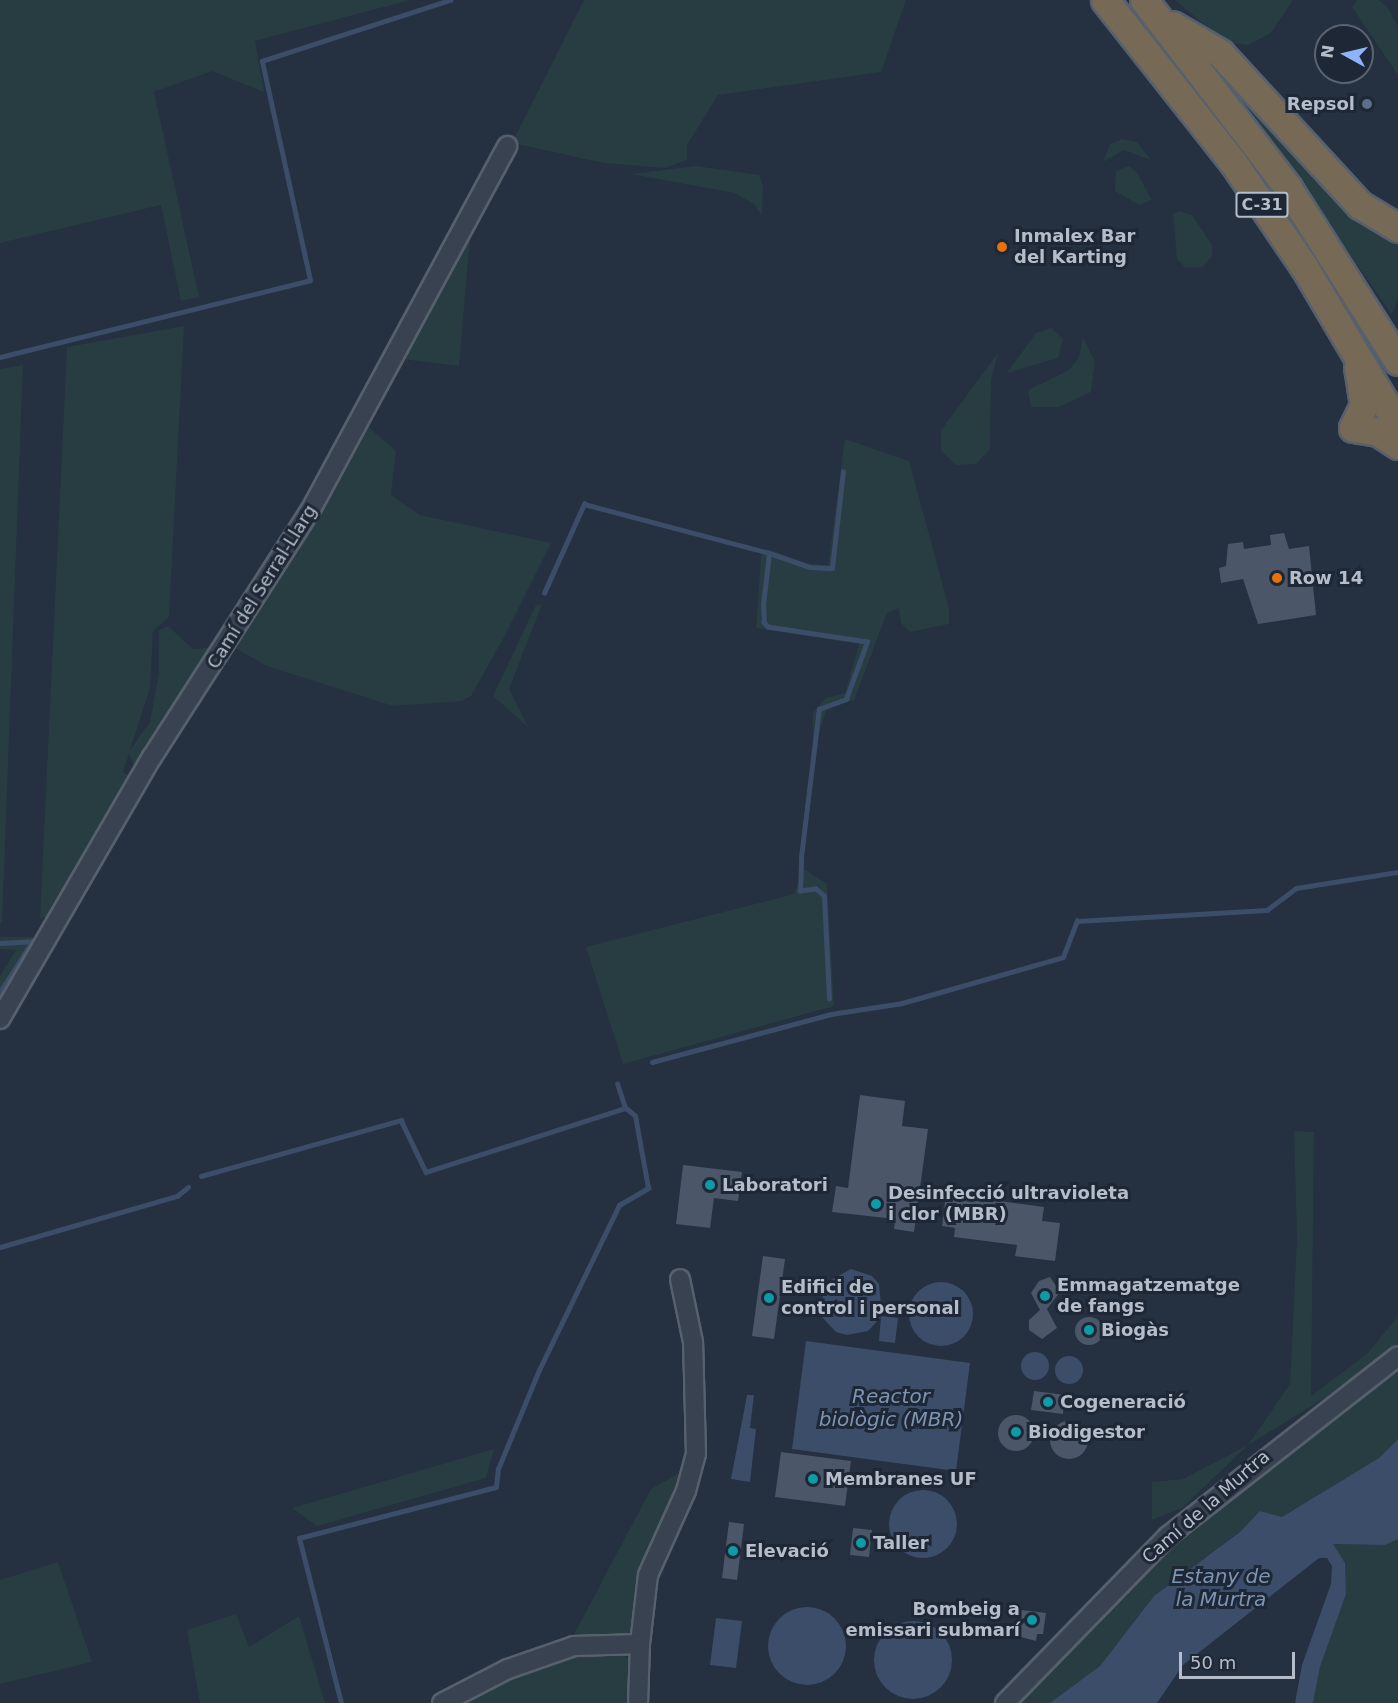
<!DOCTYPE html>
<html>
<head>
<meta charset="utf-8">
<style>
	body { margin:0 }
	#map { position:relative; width:1398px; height:1703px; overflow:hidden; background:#253040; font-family:"DejaVu Sans",sans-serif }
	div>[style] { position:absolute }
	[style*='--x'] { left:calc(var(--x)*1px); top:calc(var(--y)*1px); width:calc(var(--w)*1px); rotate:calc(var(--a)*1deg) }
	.green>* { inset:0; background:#273d41 }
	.water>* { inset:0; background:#3b4d69 }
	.round { border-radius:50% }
	.stream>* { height:4.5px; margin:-2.25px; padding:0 2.25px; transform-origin:2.25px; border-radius:2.25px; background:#3b4d69 }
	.building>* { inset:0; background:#4b5769 }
	.roads { filter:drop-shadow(2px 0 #57606d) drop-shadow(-2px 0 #57606d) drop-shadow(0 2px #57606d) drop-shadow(0 -2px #57606d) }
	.minor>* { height:18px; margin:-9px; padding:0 9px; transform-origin:9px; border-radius:9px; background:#394250 }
	.highway>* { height:27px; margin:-13.5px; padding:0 13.5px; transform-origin:13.5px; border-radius:13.5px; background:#766a56 }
	.dots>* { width:16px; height:16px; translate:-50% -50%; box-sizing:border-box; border:3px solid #1e2735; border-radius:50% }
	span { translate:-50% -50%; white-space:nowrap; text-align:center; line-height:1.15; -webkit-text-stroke:6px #1e2735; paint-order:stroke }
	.shield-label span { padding:2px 4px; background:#1e2735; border:2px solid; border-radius:4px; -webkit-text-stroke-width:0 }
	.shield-label { font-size:16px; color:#b6bdca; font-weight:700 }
	.poi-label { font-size:18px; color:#b6bdca; font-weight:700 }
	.right { translate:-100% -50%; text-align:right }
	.left { translate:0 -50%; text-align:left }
	.street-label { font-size:18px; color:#b6bdca }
	.water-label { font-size:20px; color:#7d93b2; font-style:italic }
	.north { position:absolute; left:1314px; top:24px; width:60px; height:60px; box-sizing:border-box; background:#1e2735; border:2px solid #5b6371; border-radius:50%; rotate:278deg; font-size:16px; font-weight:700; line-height:24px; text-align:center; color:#b6bdca }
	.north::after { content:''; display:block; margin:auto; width:21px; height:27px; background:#8db4f8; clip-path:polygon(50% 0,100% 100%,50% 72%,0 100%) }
	.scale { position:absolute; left:1179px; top:1652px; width:116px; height:27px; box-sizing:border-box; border:3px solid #b6bdca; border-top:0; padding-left:8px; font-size:18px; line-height:21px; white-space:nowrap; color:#b6bdca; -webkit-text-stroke:4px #1e2735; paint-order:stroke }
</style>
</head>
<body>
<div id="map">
	<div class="green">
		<div style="clip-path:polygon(0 0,410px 0,255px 41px,264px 92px,212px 71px,154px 92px,199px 297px,181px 301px,161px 205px,0 243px)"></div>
		<div style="clip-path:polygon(584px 0,906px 0,881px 72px,718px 95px,687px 145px,687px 160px,664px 168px,604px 163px,512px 143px)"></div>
		<div style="clip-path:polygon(1175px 0,1293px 0,1271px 33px,1248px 45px,1224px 42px)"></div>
		<div style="clip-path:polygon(1357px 0,1379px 0,1389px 9px,1398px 28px,1398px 75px,1352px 7px)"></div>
		<div style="clip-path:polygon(1219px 66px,1386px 236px,1398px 242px,1398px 297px,1392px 315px)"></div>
		<div style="clip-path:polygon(1122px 139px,1137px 142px,1151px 160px,1124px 150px,1103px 162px,1110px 144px)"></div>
		<div style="clip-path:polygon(696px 166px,759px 175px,763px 186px,762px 216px,754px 204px,734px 193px,631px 174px)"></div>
		<div style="clip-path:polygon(1129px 166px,1137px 173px,1152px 200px,1139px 205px,1115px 191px,1116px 171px)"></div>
		<div style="clip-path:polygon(1179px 211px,1192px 215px,1212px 245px,1212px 256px,1203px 267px,1185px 267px,1177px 259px,1173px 214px)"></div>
		<div style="clip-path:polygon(471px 226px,459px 366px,401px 359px)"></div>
		<div style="clip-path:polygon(184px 326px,169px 617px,153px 631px,150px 688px,130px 750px,150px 722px,159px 673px,159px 630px,168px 626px,193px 649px,215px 647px,142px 768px,134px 765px,129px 754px,123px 772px,133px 778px,54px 916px,40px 918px,67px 347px)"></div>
		<div style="clip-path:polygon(1051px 328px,1063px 339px,1058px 358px,1007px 373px,1036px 333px)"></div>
		<div style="clip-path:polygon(1083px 337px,1095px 362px,1091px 392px,1059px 407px,1031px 407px,1028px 390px,1069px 370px,1079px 357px)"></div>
		<div style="clip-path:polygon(998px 353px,991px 380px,990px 449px,976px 464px,956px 465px,941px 451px,941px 430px)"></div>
		<div style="clip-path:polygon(23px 365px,2px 923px,0 923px,0 369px)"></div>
		<div style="clip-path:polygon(365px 424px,396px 451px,391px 495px,420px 515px,551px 543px,503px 639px,471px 696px,462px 701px,393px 706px,267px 666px,230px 645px)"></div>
		<div style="clip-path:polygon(845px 439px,909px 461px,949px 608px,949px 624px,910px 632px,901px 623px,899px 608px,887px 613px,854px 700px,827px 708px,813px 750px,813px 713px,826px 698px,845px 693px,859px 644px,756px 628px,761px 556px,768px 549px,809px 564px,828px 565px)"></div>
		<div style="clip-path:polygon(542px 604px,509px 689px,528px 727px,493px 696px,536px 605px)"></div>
		<div style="clip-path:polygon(804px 869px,827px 884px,834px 1006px,623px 1064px,586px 947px,794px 894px)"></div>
		<div style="clip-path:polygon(0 937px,34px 937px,0 997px,0 976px,16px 950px,0 949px)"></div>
		<div style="clip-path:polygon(1294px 1131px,1314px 1132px,1311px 1396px,1368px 1353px,1398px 1316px,1398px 1344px,1328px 1396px,1248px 1445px,1182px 1508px,1152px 1520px,1152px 1482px,1183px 1479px,1248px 1445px,1290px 1384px,1297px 1240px)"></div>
		<div style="clip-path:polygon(1398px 1372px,1398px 1439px,1379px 1458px,1282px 1517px,1260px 1511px,1240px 1532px,1154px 1596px,1100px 1666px,1050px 1703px,1012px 1703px,1154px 1559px,1265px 1464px)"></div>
		<div style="clip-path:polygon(494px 1449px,486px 1478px,317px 1526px,292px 1508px)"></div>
		<div style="clip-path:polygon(686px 1469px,641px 1566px,633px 1638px,571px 1640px,651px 1489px)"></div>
		<div style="clip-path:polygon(1398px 1539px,1398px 1703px,1313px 1703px,1320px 1667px,1346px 1594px,1340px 1555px,1332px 1544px,1385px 1545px)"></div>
		<div style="clip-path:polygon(58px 1562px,92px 1662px,0 1684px,0 1580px)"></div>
		<div style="clip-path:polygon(236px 1614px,249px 1647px,299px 1616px,325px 1703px,200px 1703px,187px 1630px)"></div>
		<div style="clip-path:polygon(606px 1650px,623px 1654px,634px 1664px,633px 1703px,461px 1703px,561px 1658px)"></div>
	</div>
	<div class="water">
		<div style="clip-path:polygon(851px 1269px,872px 1276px,879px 1284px,882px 1316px,898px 1318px,895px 1343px,879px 1341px,881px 1317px,868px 1331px,847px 1335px,836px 1332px,821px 1316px,824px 1284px)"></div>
		<div class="round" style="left:909px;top:1282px;width:64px;height:64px"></div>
		<div style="clip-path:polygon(806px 1341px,970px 1363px,956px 1471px,792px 1449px)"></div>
		<div class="round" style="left:1021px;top:1352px;width:28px;height:28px"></div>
		<div class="round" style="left:1055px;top:1356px;width:28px;height:28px"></div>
		<div style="clip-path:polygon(747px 1395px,754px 1395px,750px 1428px,756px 1429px,750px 1482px,731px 1479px)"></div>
		<div style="clip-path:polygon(1398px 1439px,1398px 1539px,1385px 1545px,1333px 1544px,1345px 1563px,1346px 1594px,1320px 1667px,1313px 1703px,1295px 1703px,1302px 1665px,1331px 1584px,1332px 1566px,1327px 1558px,1319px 1558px,1183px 1665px,1157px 1703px,1050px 1703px,1100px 1666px,1154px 1596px,1240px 1532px,1260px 1511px,1282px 1517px,1379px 1458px)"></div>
		<div class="round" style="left:889px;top:1490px;width:68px;height:68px"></div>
		<div class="round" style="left:768px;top:1607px;width:78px;height:78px"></div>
		<div style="clip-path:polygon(716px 1618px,742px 1621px,736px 1668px,710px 1665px)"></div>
		<div class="round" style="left:874px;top:1621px;width:78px;height:78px"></div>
	</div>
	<div class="stream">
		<div style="--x:0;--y:357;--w:319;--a:-13.9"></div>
		<div style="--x:310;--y:280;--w:224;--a:-102.4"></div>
		<div style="--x:262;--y:61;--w:198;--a:-18"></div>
		<div style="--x:544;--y:593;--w:98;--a:-65.8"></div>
		<div style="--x:584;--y:504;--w:191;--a:14.8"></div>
		<div style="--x:0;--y:943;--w:33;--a:-3"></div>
		<div style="--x:33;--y:941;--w:62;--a:122.4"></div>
		<div style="--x:829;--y:999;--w:103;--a:-92.8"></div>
		<div style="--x:824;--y:896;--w:11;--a:-139"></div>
		<div style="--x:816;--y:889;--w:16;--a:173"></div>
		<div style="--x:800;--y:891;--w:34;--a:-88"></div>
		<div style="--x:801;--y:857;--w:149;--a:-83.1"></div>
		<div style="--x:819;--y:709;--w:29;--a:-20"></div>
		<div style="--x:846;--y:699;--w:61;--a:-69.8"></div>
		<div style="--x:867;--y:642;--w:100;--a:-171.4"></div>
		<div style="--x:768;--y:627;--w:6;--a:-135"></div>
		<div style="--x:764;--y:623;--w:18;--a:-93"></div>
		<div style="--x:763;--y:605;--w:52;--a:-83.4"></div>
		<div style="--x:769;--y:553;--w:43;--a:18.9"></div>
		<div style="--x:810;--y:567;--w:22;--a:3"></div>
		<div style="--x:832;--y:568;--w:97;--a:-83.5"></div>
		<div style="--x:652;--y:1062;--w:185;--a:-15"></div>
		<div style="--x:831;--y:1014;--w:72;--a:-8.8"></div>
		<div style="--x:902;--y:1003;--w:167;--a:-15.9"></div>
		<div style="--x:1063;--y:957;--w:39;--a:-69"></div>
		<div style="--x:1077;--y:921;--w:190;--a:-3.3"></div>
		<div style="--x:1267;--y:910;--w:36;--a:-37"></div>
		<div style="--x:1296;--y:888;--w:103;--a:-8.9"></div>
		<div style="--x:201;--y:1176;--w:208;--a:-15.6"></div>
		<div style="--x:401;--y:1120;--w:58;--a:64.3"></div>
		<div style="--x:426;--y:1172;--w:209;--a:-17.8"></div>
		<div style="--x:0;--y:1247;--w:184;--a:-16.1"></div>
		<div style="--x:177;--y:1196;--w:14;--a:-39"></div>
		<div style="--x:341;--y:1703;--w:170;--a:-104.3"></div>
		<div style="--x:299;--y:1538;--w:203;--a:-14.5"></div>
		<div style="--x:496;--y:1487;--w:18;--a:-84"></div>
		<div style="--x:498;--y:1469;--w:107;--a:-67.5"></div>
		<div style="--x:539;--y:1370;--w:183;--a:-64.1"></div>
		<div style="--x:619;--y:1205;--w:34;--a:-30"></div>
		<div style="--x:648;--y:1188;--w:73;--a:-100.2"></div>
		<div style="--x:635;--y:1116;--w:13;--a:-141"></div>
		<div style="--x:625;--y:1108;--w:25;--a:-108"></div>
	</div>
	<div class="building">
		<div style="clip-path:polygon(1284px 533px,1289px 549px,1309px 546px,1316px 615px,1258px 624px,1243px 579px,1221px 583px,1219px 568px,1226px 566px,1228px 544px,1243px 542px,1244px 549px,1271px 545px,1270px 535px)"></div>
		<div style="clip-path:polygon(860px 1095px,905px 1101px,902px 1126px,928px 1129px,914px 1232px,894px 1229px,895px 1219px,832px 1212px,836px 1186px,848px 1188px)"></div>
		<div style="clip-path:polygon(683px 1165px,742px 1172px,738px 1201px,714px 1198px,710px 1228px,676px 1224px)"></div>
		<div style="clip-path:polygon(946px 1194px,1044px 1207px,1042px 1221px,1060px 1223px,1055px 1261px,1015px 1256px,1017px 1245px,954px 1237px,955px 1228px,942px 1226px)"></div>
		<div style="clip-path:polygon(763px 1256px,785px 1259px,774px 1339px,752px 1336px)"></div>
		<div style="clip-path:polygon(1050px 1277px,1060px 1292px,1047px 1309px,1057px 1328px,1042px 1339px,1029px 1330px,1029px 1320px,1040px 1310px,1031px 1293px,1039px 1281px)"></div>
		<div class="round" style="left:1075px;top:1317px;width:28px;height:28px"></div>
		<div style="clip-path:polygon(1034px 1391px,1065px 1395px,1063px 1414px,1031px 1410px)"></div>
		<div class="round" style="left:998px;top:1415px;width:36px;height:36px"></div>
		<div class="round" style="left:1050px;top:1421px;width:38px;height:38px"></div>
		<div style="clip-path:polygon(781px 1452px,851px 1461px,845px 1506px,775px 1497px)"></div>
		<div style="clip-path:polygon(729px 1522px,744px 1524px,737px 1580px,722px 1578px)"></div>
		<div style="clip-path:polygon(853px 1528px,872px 1530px,869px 1557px,850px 1555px)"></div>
		<div style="clip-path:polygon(1021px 1610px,1046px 1613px,1043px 1634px,1037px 1634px,1036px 1641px,1017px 1636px)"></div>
	</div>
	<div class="roads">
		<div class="minor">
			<div style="--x:0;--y:1019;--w:303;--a:-59.9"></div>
			<div style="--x:152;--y:757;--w:292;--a:-57.3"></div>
			<div style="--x:310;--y:511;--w:415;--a:-61.6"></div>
			<div style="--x:640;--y:1644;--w:69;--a:-83.4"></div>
			<div style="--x:648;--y:1575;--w:92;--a:-65.7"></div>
			<div style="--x:686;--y:1491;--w:38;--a:-75"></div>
			<div style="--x:696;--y:1454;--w:112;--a:-91.5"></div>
			<div style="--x:693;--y:1342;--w:64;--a:-101.7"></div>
			<div style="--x:442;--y:1703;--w:74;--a:-27.3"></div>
			<div style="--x:508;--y:1669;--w:70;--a:-19.2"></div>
			<div style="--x:574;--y:1646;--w:66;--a:-1.7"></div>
			<div style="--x:640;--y:1644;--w:59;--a:91.9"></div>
			<div style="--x:1005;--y:1703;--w:233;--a:-45.7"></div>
			<div style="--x:1168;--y:1536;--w:292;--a:-38"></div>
		</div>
		<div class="highway">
			<div style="--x:1105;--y:0;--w:206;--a:51.7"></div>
			<div style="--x:1233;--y:162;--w:128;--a:55.8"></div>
			<div style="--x:1305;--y:268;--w:182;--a:59.4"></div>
			<div style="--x:1144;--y:0;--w:237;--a:52.5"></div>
			<div style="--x:1288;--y:188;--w:205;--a:57.6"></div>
			<div style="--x:1172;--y:25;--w:56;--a:30.3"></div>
			<div style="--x:1220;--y:53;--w:207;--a:47.4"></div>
			<div style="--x:1360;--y:205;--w:44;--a:31.2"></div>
			<div style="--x:1358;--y:367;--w:38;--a:81"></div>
			<div style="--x:1364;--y:405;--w:25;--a:116"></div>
			<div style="--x:1353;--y:428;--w:25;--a:9"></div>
			<div style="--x:1378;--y:432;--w:24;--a:33"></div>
		</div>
	</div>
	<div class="dots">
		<div style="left:1367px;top:104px;background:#5c6f8a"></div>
		<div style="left:1002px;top:247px;background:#e8710a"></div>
		<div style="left:1277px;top:578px;background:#e8710a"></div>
		<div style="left:710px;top:1185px;background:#0f9aa8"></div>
		<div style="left:876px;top:1204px;background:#0f9aa8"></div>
		<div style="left:1045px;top:1296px;background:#0f9aa8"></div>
		<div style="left:769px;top:1298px;background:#0f9aa8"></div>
		<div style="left:1089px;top:1330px;background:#0f9aa8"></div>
		<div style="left:1048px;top:1402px;background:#0f9aa8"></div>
		<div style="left:1016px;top:1432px;background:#0f9aa8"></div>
		<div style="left:813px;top:1479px;background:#0f9aa8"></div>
		<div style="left:861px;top:1543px;background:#0f9aa8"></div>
		<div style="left:733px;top:1551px;background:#0f9aa8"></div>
		<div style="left:1032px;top:1620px;background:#0f9aa8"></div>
	</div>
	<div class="shield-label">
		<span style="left:1262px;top:205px">C-31</span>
	</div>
	<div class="poi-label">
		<span class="right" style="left:1355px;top:104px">Repsol</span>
		<span class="left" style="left:1014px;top:247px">Inmalex Bar<br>del Karting</span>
		<span class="left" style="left:1289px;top:578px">Row 14</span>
		<span class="left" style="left:722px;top:1185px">Laboratori</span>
		<span class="left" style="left:888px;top:1204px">Desinfecció ultravioleta<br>i clor (MBR)</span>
		<span class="left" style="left:1057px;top:1296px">Emmagatzematge<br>de fangs</span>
		<span class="left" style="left:781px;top:1298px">Edifici de<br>control i personal</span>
		<span class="left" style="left:1101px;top:1330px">Biogàs</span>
		<span class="left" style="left:1060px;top:1402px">Cogeneració</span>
		<span class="left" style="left:1028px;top:1432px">Biodigestor</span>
		<span class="left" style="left:825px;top:1479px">Membranes UF</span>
		<span class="left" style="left:873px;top:1543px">Taller</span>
		<span class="left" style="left:745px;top:1551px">Elevació</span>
		<span class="right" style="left:1020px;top:1620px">Bombeig a<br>emissari submarí</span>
	</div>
	<div class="street-label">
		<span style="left:262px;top:587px;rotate:-58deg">Camí del Serral-Llarg</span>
		<span style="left:1206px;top:1507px;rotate:-41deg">Camí de la Murtra</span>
	</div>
	<div class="water-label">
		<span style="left:891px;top:1408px">Reactor<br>biològic (MBR)</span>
		<span style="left:1221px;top:1588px">Estany de<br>la Murtra</span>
	</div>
	<div class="north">N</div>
	<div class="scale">50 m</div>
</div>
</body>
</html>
